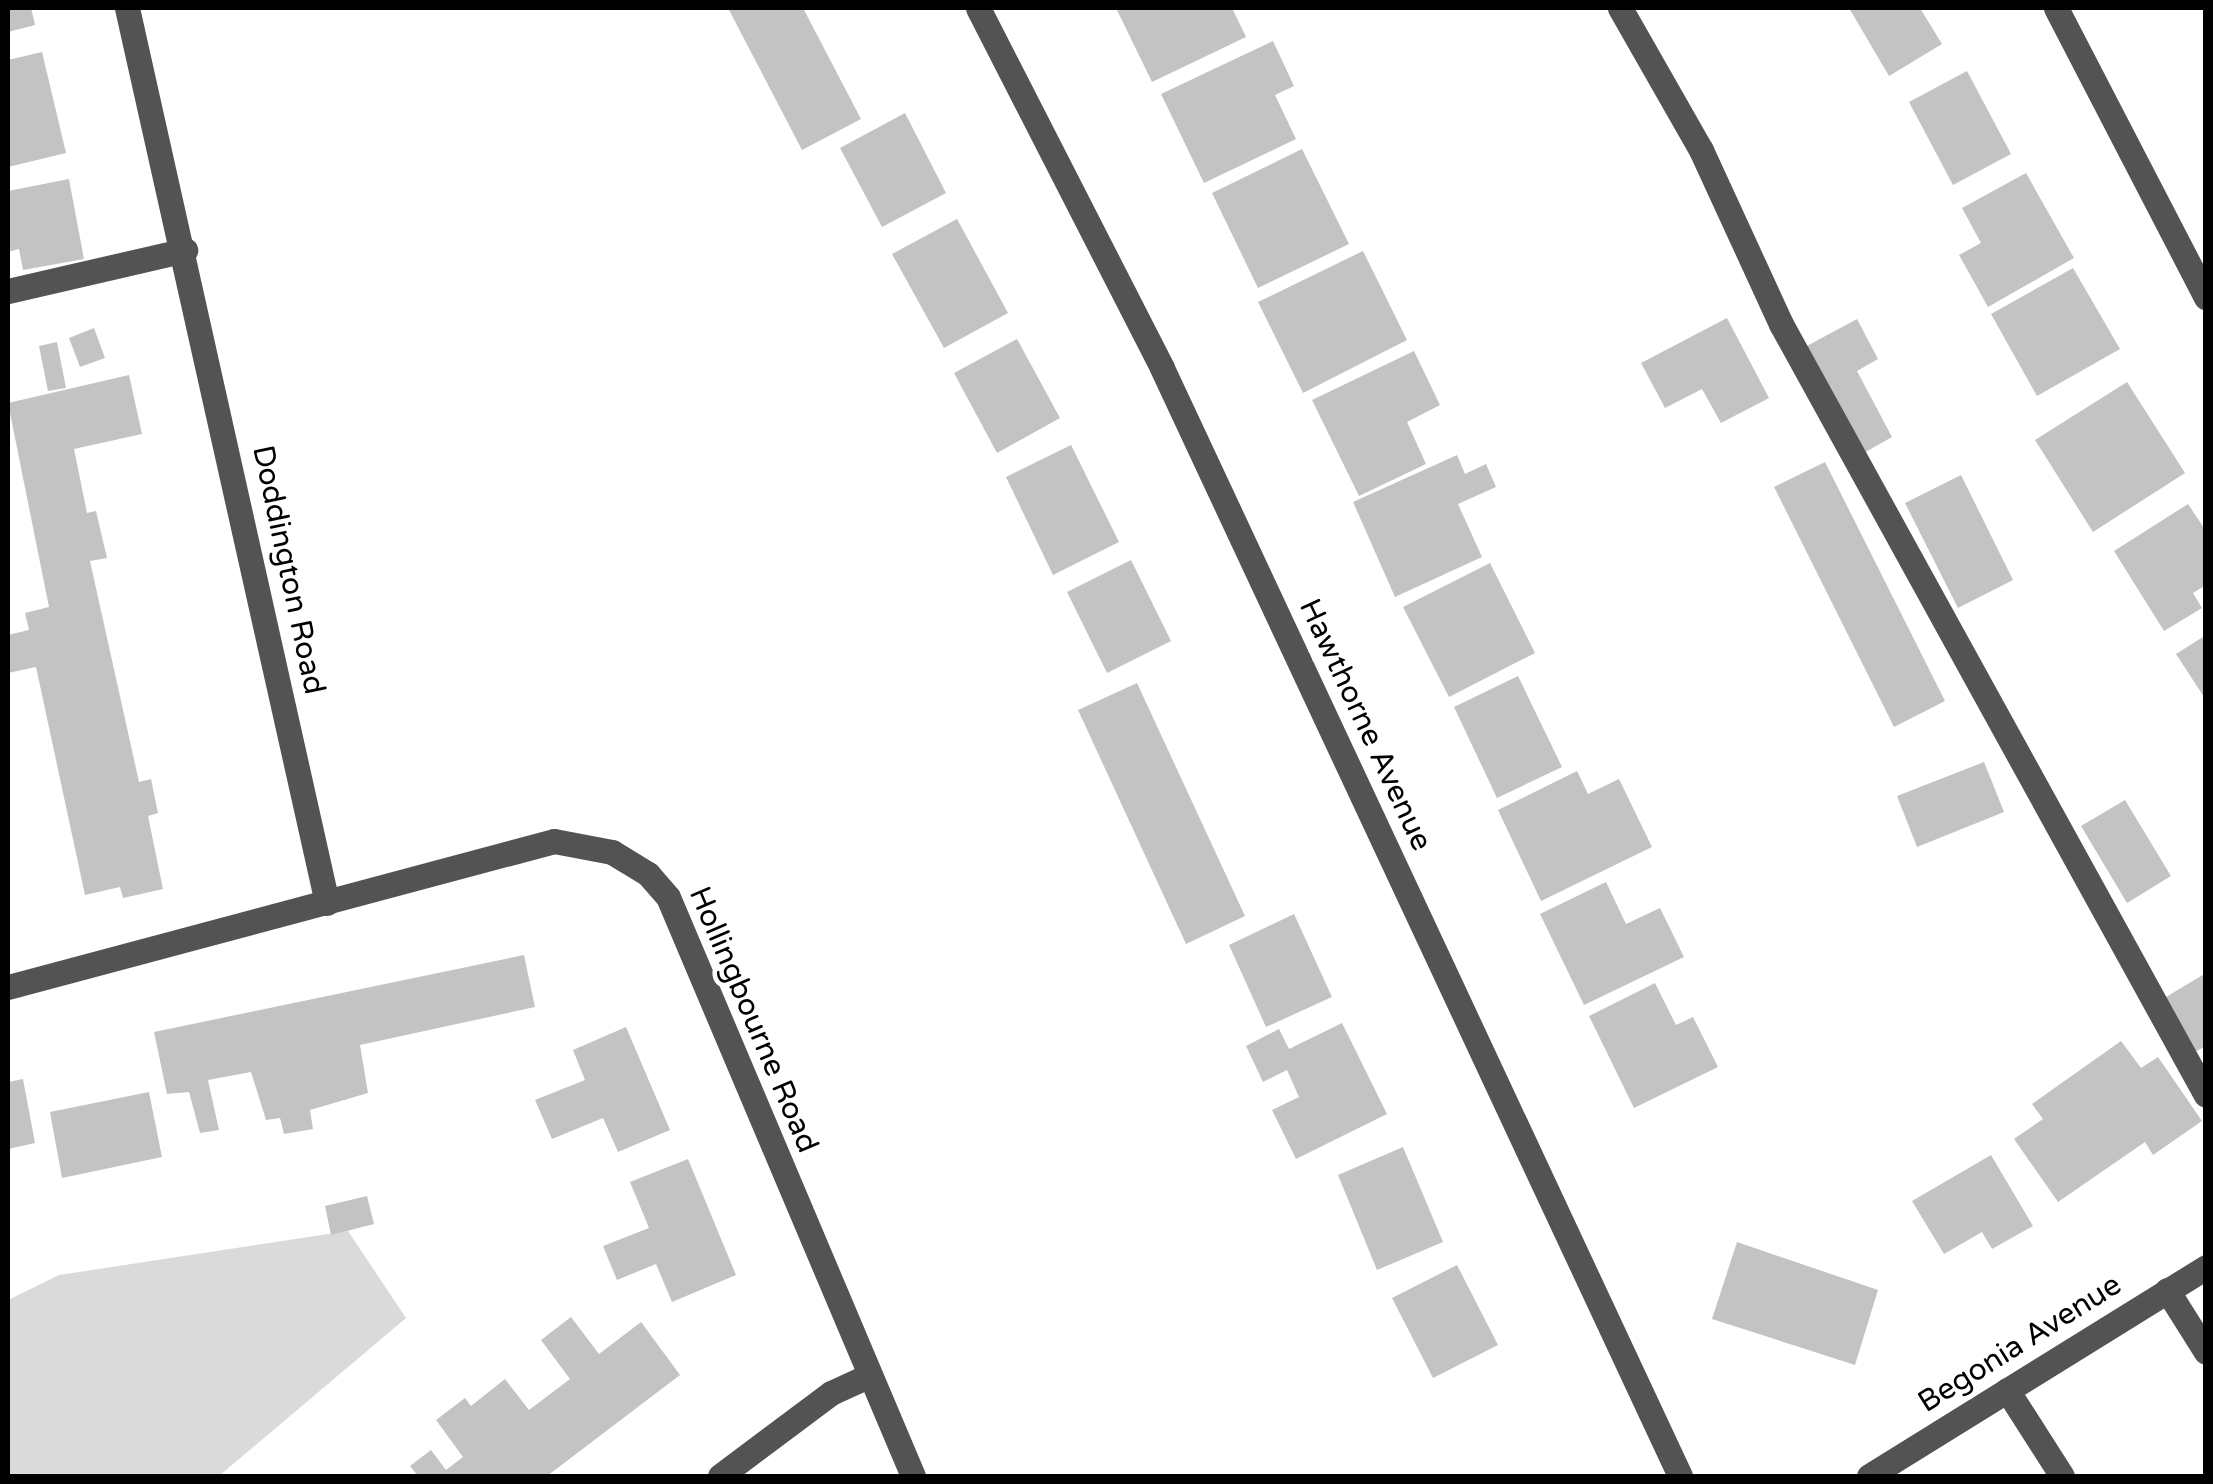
<!DOCTYPE html>
<html>
<head>
<meta charset="utf-8">
<style>
	body { margin:0 }
	#map { position:relative; width:2213px; height:1484px; overflow:hidden; background:#fff; font-family:"Varela Round",sans-serif }
	div>[style] { position:absolute }
	[style*='--x'] { left:calc(var(--x)*1px); top:calc(var(--y)*1px); width:calc(var(--w)*1px); rotate:calc(var(--a)*1deg) }
	.green>* { inset:0; background:#dadada }
	.building>* { inset:0; background:#c3c3c3 }
	.minor>* { height:25px; margin:-12.5px; padding:0 12.5px; transform-origin:12.5px; border-radius:12.5px; background:#535353 }
	span { translate:-50% -50%; white-space:nowrap; text-align:center; line-height:1.15; -webkit-text-stroke:9px #fff; paint-order:stroke }
	.street-label { font-size:30px; color:#000 }
	.frame { position:absolute; inset:0; border:10px solid #000; pointer-events:none }
</style>
</head>
<body>
<div id="map">
	<div class="green">
		<div style="clip-path:polygon(348px 1231px,406px 1318px,219px 1476px,8px 1476px,8px 1300px,59px 1275px)"></div>
	</div>
	<div class="building">
		<div style="clip-path:polygon(8px 8px,31px 8px,35px 25px,8px 32px)"></div>
		<div style="clip-path:polygon(728px 8px,803px 8px,861px 119px,802px 150px)"></div>
		<div style="clip-path:polygon(1116px 8px,1232px 8px,1246px 37px,1152px 82px)"></div>
		<div style="clip-path:polygon(1849px 8px,1920px 8px,1942px 44px,1889px 76px)"></div>
		<div style="clip-path:polygon(1273px 41px,1294px 86px,1275px 95px,1296px 139px,1204px 183px,1161px 94px)"></div>
		<div style="clip-path:polygon(42px 52px,66px 153px,8px 167px,8px 60px)"></div>
		<div style="clip-path:polygon(1967px 71px,2011px 154px,1953px 185px,1909px 102px)"></div>
		<div style="clip-path:polygon(905px 113px,946px 193px,882px 227px,840px 148px)"></div>
		<div style="clip-path:polygon(1302px 149px,1349px 244px,1258px 288px,1212px 193px)"></div>
		<div style="clip-path:polygon(2026px 173px,2074px 258px,1988px 307px,1959px 255px,1981px 243px,1962px 208px)"></div>
		<div style="clip-path:polygon(69px 179px,84px 259px,23px 270px,19px 249px,8px 252px,8px 191px)"></div>
		<div style="clip-path:polygon(957px 219px,1008px 313px,944px 348px,892px 254px)"></div>
		<div style="clip-path:polygon(1363px 251px,1407px 340px,1303px 393px,1258px 302px)"></div>
		<div style="clip-path:polygon(2073px 268px,2120px 349px,2037px 396px,1991px 314px)"></div>
		<div style="clip-path:polygon(1727px 318px,1769px 398px,1721px 423px,1702px 389px,1665px 408px,1641px 363px)"></div>
		<div style="clip-path:polygon(1857px 319px,1878px 359px,1857px 371px,1892px 437px,1862px 454px,1805px 347px)"></div>
		<div style="clip-path:polygon(94px 328px,105px 358px,80px 367px,69px 338px)"></div>
		<div style="clip-path:polygon(1017px 339px,1060px 418px,997px 453px,954px 373px)"></div>
		<div style="clip-path:polygon(57px 342px,66px 388px,48px 391px,39px 346px)"></div>
		<div style="clip-path:polygon(1414px 351px,1440px 405px,1407px 422px,1426px 464px,1359px 496px,1312px 400px)"></div>
		<div style="clip-path:polygon(129px 375px,142px 434px,74px 449px,87px 513px,96px 511px,107px 558px,90px 561px,139px 782px,151px 779px,158px 813px,148px 816px,163px 889px,123px 898px,120px 887px,85px 895px,36px 667px,8px 673px,8px 635px,29px 630px,25px 613px,49px 607px,8px 403px)"></div>
		<div style="clip-path:polygon(2127px 382px,2185px 473px,2093px 532px,2035px 440px)"></div>
		<div style="clip-path:polygon(1071px 445px,1119px 542px,1053px 575px,1006px 477px)"></div>
		<div style="clip-path:polygon(1457px 455px,1465px 474px,1486px 464px,1496px 487px,1458px 504px,1482px 557px,1395px 597px,1353px 502px)"></div>
		<div style="clip-path:polygon(1825px 462px,1945px 701px,1894px 727px,1774px 487px)"></div>
		<div style="clip-path:polygon(1961px 475px,2013px 580px,1958px 608px,1905px 503px)"></div>
		<div style="clip-path:polygon(2188px 504px,2206px 531px,2206px 585px,2193px 593px,2202px 608px,2164px 631px,2114px 551px)"></div>
		<div style="clip-path:polygon(1131px 560px,1171px 641px,1107px 673px,1067px 592px)"></div>
		<div style="clip-path:polygon(1490px 563px,1535px 653px,1449px 697px,1403px 607px)"></div>
		<div style="clip-path:polygon(2206px 635px,2206px 700px,2176px 654px)"></div>
		<div style="clip-path:polygon(1518px 676px,1562px 767px,1497px 798px,1454px 707px)"></div>
		<div style="clip-path:polygon(1137px 683px,1245px 916px,1186px 944px,1078px 710px)"></div>
		<div style="clip-path:polygon(1984px 762px,2004px 812px,1917px 847px,1897px 796px)"></div>
		<div style="clip-path:polygon(1577px 771px,1588px 794px,1619px 779px,1652px 847px,1541px 901px,1498px 810px)"></div>
		<div style="clip-path:polygon(2125px 800px,2171px 876px,2127px 903px,2081px 826px)"></div>
		<div style="clip-path:polygon(1606px 882px,1626px 924px,1660px 908px,1684px 957px,1584px 1005px,1540px 914px)"></div>
		<div style="clip-path:polygon(1294px 914px,1332px 997px,1266px 1027px,1229px 945px)"></div>
		<div style="clip-path:polygon(524px 955px,535px 1007px,360px 1045px,368px 1093px,310px 1110px,313px 1129px,284px 1134px,280px 1118px,266px 1120px,251px 1072px,208px 1080px,219px 1130px,200px 1133px,189px 1092px,167px 1094px,154px 1032px)"></div>
		<div style="clip-path:polygon(2206px 973px,2206px 1046px,2193px 1053px,2161px 1000px)"></div>
		<div style="clip-path:polygon(1655px 983px,1676px 1025px,1693px 1017px,1718px 1067px,1634px 1108px,1589px 1016px)"></div>
		<div style="clip-path:polygon(1342px 1023px,1387px 1114px,1296px 1159px,1272px 1110px,1299px 1097px,1287px 1070px,1263px 1082px,1246px 1046px,1279px 1029px,1289px 1049px)"></div>
		<div style="clip-path:polygon(626px 1027px,670px 1130px,618px 1152px,603px 1118px,552px 1139px,535px 1100px,585px 1080px,573px 1050px)"></div>
		<div style="clip-path:polygon(2121px 1041px,2141px 1068px,2158px 1057px,2202px 1121px,2153px 1155px,2145px 1142px,2058px 1202px,2014px 1139px,2043px 1119px,2032px 1104px)"></div>
		<div style="clip-path:polygon(23px 1079px,35px 1143px,8px 1149px,8px 1082px)"></div>
		<div style="clip-path:polygon(149px 1092px,162px 1157px,62px 1178px,50px 1112px)"></div>
		<div style="clip-path:polygon(1403px 1147px,1443px 1242px,1377px 1270px,1338px 1175px)"></div>
		<div style="clip-path:polygon(1991px 1155px,2033px 1226px,1992px 1249px,1982px 1232px,1944px 1254px,1912px 1201px)"></div>
		<div style="clip-path:polygon(688px 1159px,736px 1275px,672px 1302px,656px 1264px,617px 1280px,603px 1246px,649px 1228px,630px 1182px)"></div>
		<div style="clip-path:polygon(367px 1196px,374px 1224px,331px 1235px,325px 1206px)"></div>
		<div style="clip-path:polygon(1737px 1242px,1878px 1290px,1855px 1365px,1712px 1319px)"></div>
		<div style="clip-path:polygon(1457px 1265px,1498px 1345px,1433px 1378px,1392px 1298px)"></div>
		<div style="clip-path:polygon(571px 1317px,599px 1354px,641px 1322px,680px 1375px,547px 1476px,418px 1476px,410px 1466px,431px 1450px,446px 1470px,463px 1457px,436px 1420px,465px 1398px,471px 1406px,505px 1379px,529px 1410px,570px 1379px,541px 1340px)"></div>
	</div>
	<div class="minor">
		<div style="--x:127;--y:8;--w:917;--a:77.4"></div>
		<div style="--x:978;--y:8;--w:404;--a:62.9"></div>
		<div style="--x:1162;--y:368;--w:1223;--a:64.94"></div>
		<div style="--x:1620;--y:8;--w:163;--a:60.3"></div>
		<div style="--x:1701;--y:150;--w:192;--a:65.3"></div>
		<div style="--x:1781;--y:324;--w:880;--a:61.14"></div>
		<div style="--x:2056;--y:8;--w:326;--a:62.6"></div>
		<div style="--x:8;--y:291;--w:182;--a:-13"></div>
		<div style="--x:8;--y:987;--w:565;--a:-14.97"></div>
		<div style="--x:554;--y:841;--w:59;--a:10.7"></div>
		<div style="--x:612;--y:852;--w:42;--a:31.4"></div>
		<div style="--x:648;--y:874;--w:30;--a:49"></div>
		<div style="--x:668;--y:897;--w:629;--a:67.06"></div>
		<div style="--x:2167;--y:1290;--w:73;--a:57.8"></div>
		<div style="--x:2007;--y:1390;--w:102;--a:57.4"></div>
		<div style="--x:720;--y:1476;--w:139;--a:-36.8"></div>
		<div style="--x:831;--y:1393;--w:41;--a:-24.7"></div>
		<div style="--x:1869;--y:1476;--w:397;--a:-31.8"></div>
	</div>
	<div class="street-label">
		<span style="left:288px;top:570px;rotate:78deg">Doddington Road</span>
		<span style="left:1365px;top:725px;rotate:65deg">Hawthorne Avenue</span>
		<span style="left:753px;top:1020px;rotate:67deg">Hollingbourne Road</span>
		<span style="left:2020px;top:1344px;rotate:-32deg">Begonia Avenue</span>
	</div>
	<div class="frame"></div>
</div>
</body>
</html>
